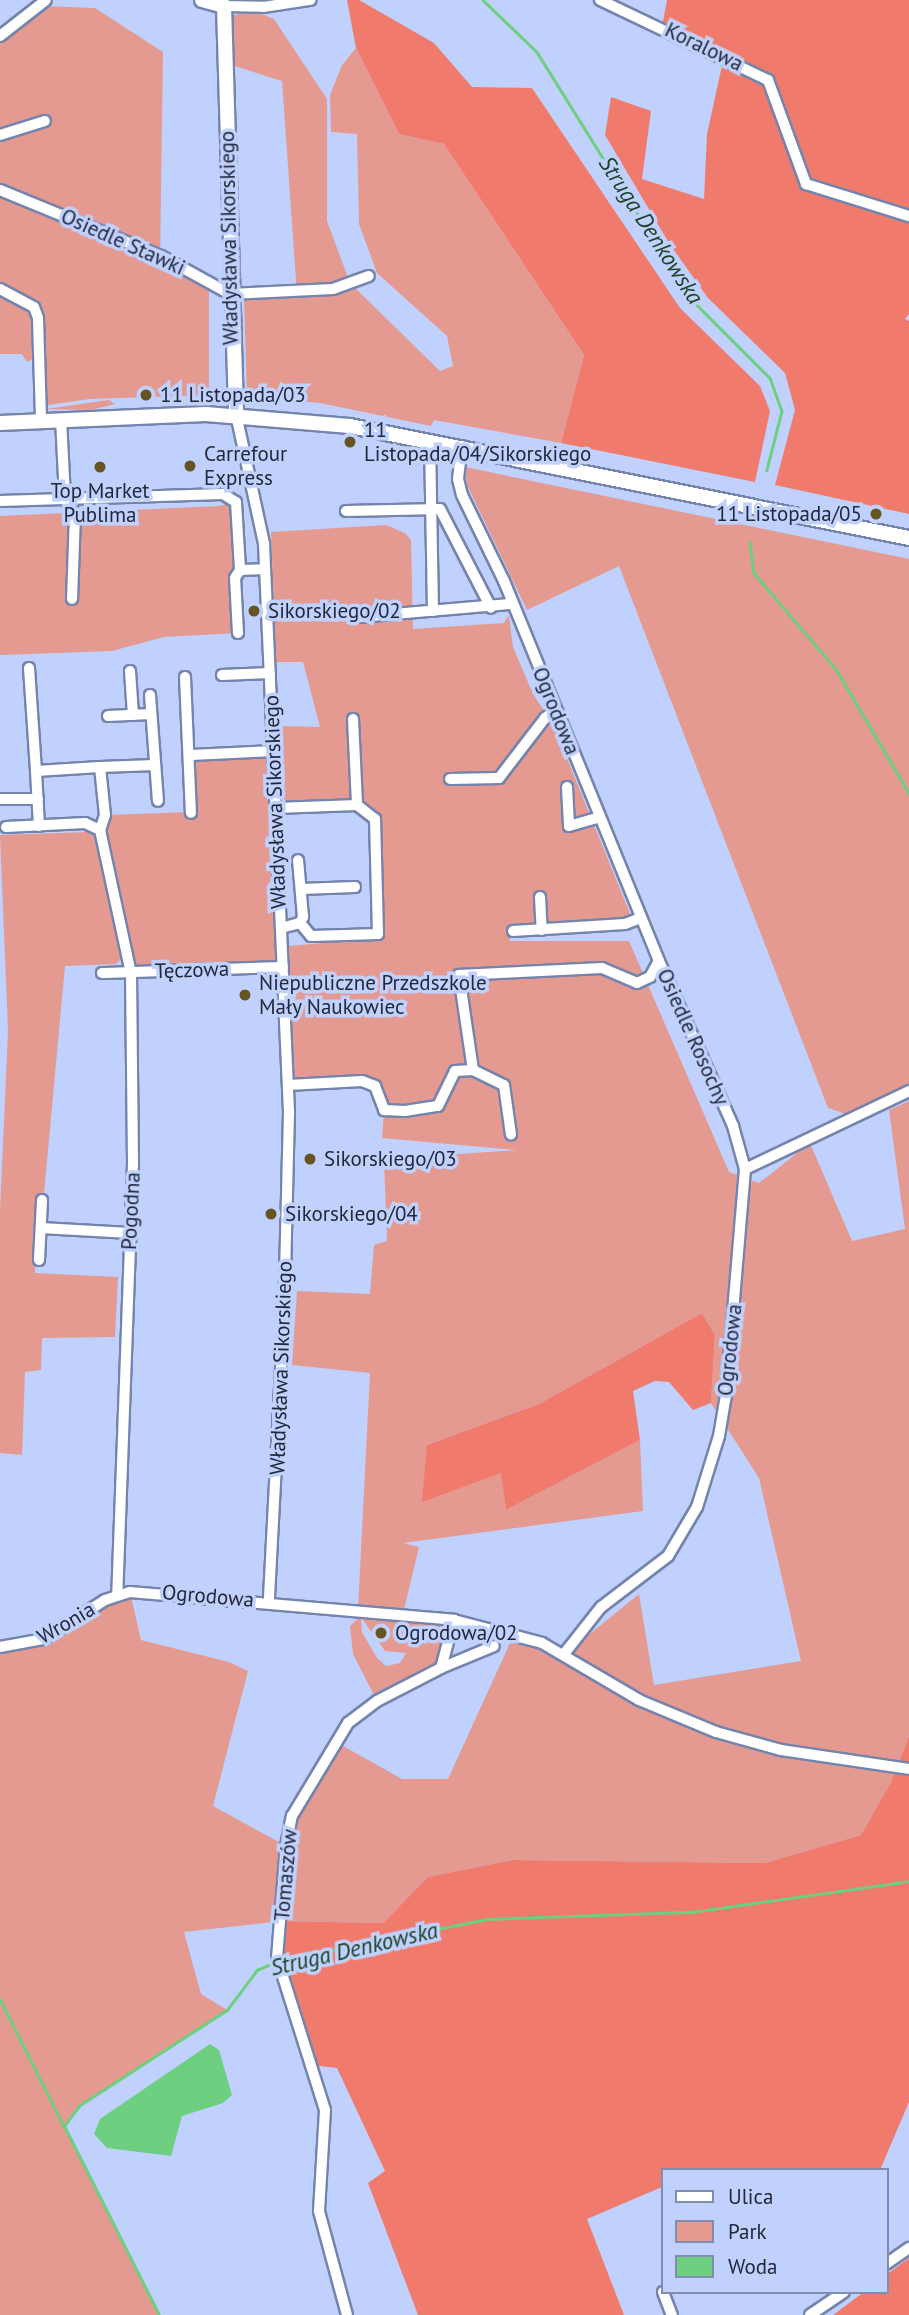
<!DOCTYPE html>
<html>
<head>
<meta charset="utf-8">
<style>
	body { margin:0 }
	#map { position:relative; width:909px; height:2315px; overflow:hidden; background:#c0d1fd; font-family:"PT Sans",sans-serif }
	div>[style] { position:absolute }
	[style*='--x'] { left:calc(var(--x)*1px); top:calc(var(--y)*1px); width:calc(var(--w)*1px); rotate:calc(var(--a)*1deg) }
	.green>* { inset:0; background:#e49a90 }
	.forest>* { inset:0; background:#f07b6d }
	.water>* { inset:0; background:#6dcf7f }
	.stream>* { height:2.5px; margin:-1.25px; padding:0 1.25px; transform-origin:1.25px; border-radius:1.25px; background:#6dcf7f }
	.roads { filter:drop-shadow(2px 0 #7584ad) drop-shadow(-2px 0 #7584ad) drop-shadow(0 2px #7584ad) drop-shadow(0 -2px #7584ad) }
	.minor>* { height:10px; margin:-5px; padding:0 5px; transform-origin:5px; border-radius:5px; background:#fff }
	.tertiary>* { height:14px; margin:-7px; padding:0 7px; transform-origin:7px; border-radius:7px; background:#fff }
	.dots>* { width:19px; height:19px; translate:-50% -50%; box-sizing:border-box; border:4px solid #c0d1fd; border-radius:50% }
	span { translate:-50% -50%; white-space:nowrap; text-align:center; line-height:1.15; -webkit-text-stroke:7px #c0d1fd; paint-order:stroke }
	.street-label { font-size:21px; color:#222839 }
	.poi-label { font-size:21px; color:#222839 }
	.left { translate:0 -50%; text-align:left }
	.right { translate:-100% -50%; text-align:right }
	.water-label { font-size:23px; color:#1c4324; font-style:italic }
	.legend { position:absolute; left:661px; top:2168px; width:228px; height:126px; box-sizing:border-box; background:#c0d1fd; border:2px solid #818daf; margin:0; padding:9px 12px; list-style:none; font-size:21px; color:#222839 }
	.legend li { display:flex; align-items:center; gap:14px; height:35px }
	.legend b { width:35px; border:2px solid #818daf }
</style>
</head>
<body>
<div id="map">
	<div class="green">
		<div style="clip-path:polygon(42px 6px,95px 8px,163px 52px,160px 263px,209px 287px,209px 395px,90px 399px,41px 406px,47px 393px,45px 352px,27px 362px,22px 354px,0 354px,0 36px)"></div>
		<div style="clip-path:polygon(240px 14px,262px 14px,274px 19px,327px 99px,327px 221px,350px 283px,440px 371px,453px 366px,447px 336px,377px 273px,359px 224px,357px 134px,331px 132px,330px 95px,342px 65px,356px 48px,399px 134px,444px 144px,584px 355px,561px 443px,434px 420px,431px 426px,320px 403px,247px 396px,244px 297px,297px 295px,282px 81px,225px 63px,225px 17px)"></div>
		<div style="clip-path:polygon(109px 400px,115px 404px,91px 410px,46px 409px)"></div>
		<div style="clip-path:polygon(465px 467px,909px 559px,909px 1091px,854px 1117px,828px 1108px,619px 566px,527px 610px,467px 485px)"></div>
		<div style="clip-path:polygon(236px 502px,238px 633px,164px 637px,112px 651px,0 655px,0 516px,219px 506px)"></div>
		<div style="clip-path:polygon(evenodd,386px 525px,405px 533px,411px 540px,413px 629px,504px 623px,509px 615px,513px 647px,533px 694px,553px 724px,633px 921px,514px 931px,509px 941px,629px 941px,729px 1172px,759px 1183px,810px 1143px,852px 1241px,905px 1229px,889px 1110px,909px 1101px,909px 1736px,891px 1782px,861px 1835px,765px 1863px,513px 1860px,428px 1877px,383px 1923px,282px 1921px,184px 1932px,201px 1994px,227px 2010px,80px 2105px,64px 2126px,159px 2315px,0 2315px,0 1647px,17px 1646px,130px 1592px,141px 1640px,229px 1662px,248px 1671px,213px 1806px,286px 1846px,292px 1816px,336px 1742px,402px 1779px,448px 1779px,515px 1632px,565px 1654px,639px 1594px,654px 1685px,801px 1661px,759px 1478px,711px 1403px,715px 1335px,702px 1313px,539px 1404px,427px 1445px,502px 1473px,506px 1510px,640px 1440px,643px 1511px,403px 1543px,419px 1547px,403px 1614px,454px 1620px,441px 1668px,377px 1701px,353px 1654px,350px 1626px,361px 1616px,406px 1622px,403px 1614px,358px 1609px,370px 1373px,292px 1365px,297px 1291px,370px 1294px,374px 1245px,387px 1241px,384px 1159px,517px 1150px,382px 1138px,384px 1110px,375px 1086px,295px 1085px,288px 946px,382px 938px,367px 935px,378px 933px,375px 819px,365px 808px,284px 808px,279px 726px,320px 727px,303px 662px,276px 662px,271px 532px,386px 525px,361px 1617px,385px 1651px,406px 1653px,400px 1663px,386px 1666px,377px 1658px,362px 1632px,361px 1617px)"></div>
		<div style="clip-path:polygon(274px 751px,283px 967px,131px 973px,103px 826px,105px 815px,191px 812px,191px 755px)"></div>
		<div style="clip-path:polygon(88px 832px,96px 838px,122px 958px,116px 964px,65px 966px,44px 1194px,36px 1195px,35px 1273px,118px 1277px,115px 1337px,42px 1338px,41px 1370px,25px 1372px,22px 1455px,0 1453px,0 1211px,8px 1031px,0 835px)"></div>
	</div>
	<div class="forest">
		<div style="clip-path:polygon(347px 0,359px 0,434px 43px,472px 87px,532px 88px,680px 308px,760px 386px,770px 411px,755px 482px,561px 443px,584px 355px,444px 144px,399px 134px,356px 48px)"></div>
		<div style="clip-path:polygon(667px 0,909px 0,909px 314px,905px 319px,909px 321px,909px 514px,775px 485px,795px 410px,785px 373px,708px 298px,669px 243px,605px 135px,611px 97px,651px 111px,642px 179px,704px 199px,707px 134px,723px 61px,662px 27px)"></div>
		<div style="clip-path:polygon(702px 1313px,715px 1335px,711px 1403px,693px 1410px,669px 1382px,655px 1381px,633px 1391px,640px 1440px,506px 1510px,501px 1473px,422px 1502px,427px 1445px,539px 1404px)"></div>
		<div style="clip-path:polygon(909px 1736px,909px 2102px,880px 2170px,662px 2170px,662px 2187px,587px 2219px,624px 2315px,418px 2315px,368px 2183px,385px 2171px,337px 2068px,311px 2065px,280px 1972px,282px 1921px,383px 1923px,428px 1877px,513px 1860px,765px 1863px,861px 1835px,891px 1782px)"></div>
		<div style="clip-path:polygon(909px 2258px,909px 2315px,833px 2315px,864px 2292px,886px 2292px,886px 2275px)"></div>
	</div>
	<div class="water">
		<div style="clip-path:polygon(210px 2044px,219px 2050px,232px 2095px,223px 2103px,182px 2116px,171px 2156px,107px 2148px,94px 2134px,100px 2119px)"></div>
	</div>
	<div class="stream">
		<div style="--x:483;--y:0;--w:75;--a:43.9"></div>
		<div style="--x:537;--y:52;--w:291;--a:58.1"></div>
		<div style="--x:691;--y:299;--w:112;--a:45"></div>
		<div style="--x:770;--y:378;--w:35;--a:70"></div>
		<div style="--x:782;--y:411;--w:61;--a:104.3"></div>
		<div style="--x:750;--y:542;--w:31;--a:83"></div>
		<div style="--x:754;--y:573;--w:126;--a:49.5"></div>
		<div style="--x:836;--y:669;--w:144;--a:59.5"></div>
		<div style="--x:282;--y:1960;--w:209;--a:-11.3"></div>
		<div style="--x:487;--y:1919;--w:205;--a:-2"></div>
		<div style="--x:692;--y:1912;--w:219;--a:-8.1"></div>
		<div style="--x:0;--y:1999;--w:142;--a:63.3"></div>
		<div style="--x:159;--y:2315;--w:212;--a:-116.7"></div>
		<div style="--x:64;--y:2126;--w:26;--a:-53"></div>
		<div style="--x:80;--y:2105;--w:175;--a:-32.9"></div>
		<div style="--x:227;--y:2010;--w:50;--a:-53.1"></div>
		<div style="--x:257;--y:1970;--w:21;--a:-23"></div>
	</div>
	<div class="roads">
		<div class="minor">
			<div style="--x:600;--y:0;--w:186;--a:25.5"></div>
			<div style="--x:768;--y:80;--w:111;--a:69.9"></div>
			<div style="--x:806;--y:184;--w:108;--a:17.3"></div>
			<div style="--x:224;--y:6;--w:39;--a:1"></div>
			<div style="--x:263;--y:7;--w:48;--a:-8.5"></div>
			<div style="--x:0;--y:36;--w:58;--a:-38"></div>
			<div style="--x:0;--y:135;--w:47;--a:-17.3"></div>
			<div style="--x:0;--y:190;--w:174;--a:22.3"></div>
			<div style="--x:161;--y:256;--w:79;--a:28.8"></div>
			<div style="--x:230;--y:294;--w:103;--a:-2.8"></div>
			<div style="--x:333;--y:289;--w:38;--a:-20"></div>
			<div style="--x:0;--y:289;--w:38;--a:28"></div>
			<div style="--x:34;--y:307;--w:12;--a:70"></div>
			<div style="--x:38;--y:318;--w:102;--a:88.3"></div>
			<div style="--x:236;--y:414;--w:133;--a:77.8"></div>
			<div style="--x:264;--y:544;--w:569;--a:87.48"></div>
			<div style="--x:289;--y:1112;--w:199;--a:91.4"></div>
			<div style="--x:284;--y:1311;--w:290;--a:93"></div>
			<div style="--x:61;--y:419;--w:80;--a:87.1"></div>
			<div style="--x:65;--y:499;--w:18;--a:56"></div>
			<div style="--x:75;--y:514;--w:85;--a:92"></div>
			<div style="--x:430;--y:440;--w:171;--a:89"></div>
			<div style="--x:462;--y:446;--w:33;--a:97"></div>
			<div style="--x:458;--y:479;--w:16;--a:76"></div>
			<div style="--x:462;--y:495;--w:96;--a:64"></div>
			<div style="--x:504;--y:581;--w:410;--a:67.8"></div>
			<div style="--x:659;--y:961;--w:181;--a:65.8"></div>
			<div style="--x:733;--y:1126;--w:45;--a:74.4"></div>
			<div style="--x:745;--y:1169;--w:227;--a:94.8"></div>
			<div style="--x:726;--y:1395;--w:42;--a:99.7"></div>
			<div style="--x:719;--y:1436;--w:74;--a:107.2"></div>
			<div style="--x:697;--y:1507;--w:57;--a:120.6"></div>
			<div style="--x:668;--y:1556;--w:84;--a:142.7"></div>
			<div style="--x:601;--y:1607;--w:60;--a:128.2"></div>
			<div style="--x:0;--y:501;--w:223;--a:-1.8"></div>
			<div style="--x:223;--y:494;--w:15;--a:32"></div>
			<div style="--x:236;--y:502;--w:68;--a:86.6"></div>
			<div style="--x:240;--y:570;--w:25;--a:-2"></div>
			<div style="--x:346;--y:511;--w:94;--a:-1.2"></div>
			<div style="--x:440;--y:509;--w:111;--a:62.7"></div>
			<div style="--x:359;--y:617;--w:154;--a:-4.9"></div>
			<div style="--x:238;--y:633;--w:55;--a:-93.1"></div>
			<div style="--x:235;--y:578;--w:9;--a:-58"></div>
			<div style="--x:29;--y:668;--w:103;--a:86.1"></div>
			<div style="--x:36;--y:771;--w:64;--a:-3.6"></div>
			<div style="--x:100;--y:767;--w:48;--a:84.1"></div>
			<div style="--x:105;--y:815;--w:16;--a:108"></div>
			<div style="--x:100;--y:830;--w:146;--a:77.8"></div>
			<div style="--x:131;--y:973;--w:191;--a:89.4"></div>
			<div style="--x:133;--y:1164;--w:430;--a:92.1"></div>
			<div style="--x:130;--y:671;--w:44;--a:86.1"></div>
			<div style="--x:222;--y:675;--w:48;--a:-2.4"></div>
			<div style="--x:185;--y:677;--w:136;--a:87.5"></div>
			<div style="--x:150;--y:695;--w:106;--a:85.7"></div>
			<div style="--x:108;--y:716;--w:43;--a:-2.7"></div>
			<div style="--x:353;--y:719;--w:86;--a:87.3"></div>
			<div style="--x:191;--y:755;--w:83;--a:-2.8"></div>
			<div style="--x:100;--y:767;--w:55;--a:-2.1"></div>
			<div style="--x:36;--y:771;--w:55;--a:86.9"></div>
			<div style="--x:450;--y:779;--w:49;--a:-1.2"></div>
			<div style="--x:499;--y:778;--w:76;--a:-52.5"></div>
			<div style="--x:545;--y:718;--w:14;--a:-36"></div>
			<div style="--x:567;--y:787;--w:39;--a:87"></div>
			<div style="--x:569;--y:826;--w:32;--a:-16"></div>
			<div style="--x:0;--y:799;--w:38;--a:0"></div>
			<div style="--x:276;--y:808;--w:81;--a:-2.1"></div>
			<div style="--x:357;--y:805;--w:23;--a:38"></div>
			<div style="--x:375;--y:819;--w:115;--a:88.5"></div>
			<div style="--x:378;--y:934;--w:67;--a:178.3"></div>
			<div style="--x:311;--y:936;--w:17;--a:-130"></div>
			<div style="--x:6;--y:827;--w:79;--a:-2.9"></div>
			<div style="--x:85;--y:823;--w:17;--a:25"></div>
			<div style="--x:301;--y:889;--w:54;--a:-2.1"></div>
			<div style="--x:540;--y:897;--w:33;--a:87"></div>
			<div style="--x:281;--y:928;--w:20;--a:-15"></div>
			<div style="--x:300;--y:923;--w:7;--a:-63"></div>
			<div style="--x:303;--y:917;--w:57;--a:-95"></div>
			<div style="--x:513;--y:931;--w:112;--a:-3.6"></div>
			<div style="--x:625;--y:924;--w:17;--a:-21"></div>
			<div style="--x:102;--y:973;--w:181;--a:-1.9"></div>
			<div style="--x:473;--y:1070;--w:96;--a:-98.4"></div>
			<div style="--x:459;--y:975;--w:143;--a:-2.8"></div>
			<div style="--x:602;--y:968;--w:38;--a:23"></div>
			<div style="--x:637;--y:983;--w:14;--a:-25"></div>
			<div style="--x:650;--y:977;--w:18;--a:-61"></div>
			<div style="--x:288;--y:1085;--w:74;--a:-3.1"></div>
			<div style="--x:362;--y:1081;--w:14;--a:21"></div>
			<div style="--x:375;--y:1086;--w:26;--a:69"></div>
			<div style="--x:384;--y:1110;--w:21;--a:3"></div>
			<div style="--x:405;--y:1111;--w:33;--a:-9"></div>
			<div style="--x:438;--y:1106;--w:39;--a:-64"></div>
			<div style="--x:455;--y:1071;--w:18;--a:-3"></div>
			<div style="--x:473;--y:1070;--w:34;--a:26"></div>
			<div style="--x:504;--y:1085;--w:50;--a:82"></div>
			<div style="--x:745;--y:1169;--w:182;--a:-25.4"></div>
			<div style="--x:41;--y:1228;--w:89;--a:3.2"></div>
			<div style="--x:39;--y:1260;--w:60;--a:-87.1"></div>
			<div style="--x:0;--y:1647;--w:45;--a:-10.3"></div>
			<div style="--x:44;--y:1639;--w:72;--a:-32.6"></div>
			<div style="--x:105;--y:1600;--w:26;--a:-18"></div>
			<div style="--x:130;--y:1592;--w:325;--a:4.9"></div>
			<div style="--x:454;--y:1620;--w:91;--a:14.6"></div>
			<div style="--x:542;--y:1643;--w:113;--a:30.4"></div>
			<div style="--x:639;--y:1700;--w:83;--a:22.6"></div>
			<div style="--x:716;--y:1732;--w:67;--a:15.5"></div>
			<div style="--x:781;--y:1750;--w:129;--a:8.4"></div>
			<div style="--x:441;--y:1668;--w:57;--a:-22.5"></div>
			<div style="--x:886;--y:2264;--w:28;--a:-35"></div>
			<div style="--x:663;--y:2292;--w:25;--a:69"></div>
			<div style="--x:347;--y:2315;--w:108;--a:-105.1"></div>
			<div style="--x:319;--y:2211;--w:101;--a:-86.6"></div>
			<div style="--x:325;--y:2110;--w:159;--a:-107.5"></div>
			<div style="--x:277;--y:1958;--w:112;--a:-85.4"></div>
			<div style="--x:286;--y:1846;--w:31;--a:-79"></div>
			<div style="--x:292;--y:1816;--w:109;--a:-58.9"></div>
			<div style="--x:348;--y:1723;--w:36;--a:-37"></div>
			<div style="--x:377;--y:1701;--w:72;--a:-27.3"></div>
			<div style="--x:441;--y:1668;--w:50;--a:-74.8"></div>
			<div style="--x:810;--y:2315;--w:41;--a:-34.1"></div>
		</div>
		<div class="tertiary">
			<div style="--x:202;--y:0;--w:23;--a:15"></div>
			<div style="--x:224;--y:6;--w:408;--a:88.3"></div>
			<div style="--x:0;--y:423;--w:206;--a:-2.5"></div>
			<div style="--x:206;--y:414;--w:144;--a:4.8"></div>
			<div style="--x:350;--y:426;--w:570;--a:11.33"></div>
		</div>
	</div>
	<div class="dots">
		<div style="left:146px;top:395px;background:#675422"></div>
		<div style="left:350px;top:442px;background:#675422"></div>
		<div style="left:190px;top:466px;background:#675422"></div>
		<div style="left:100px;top:467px;background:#675422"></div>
		<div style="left:876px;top:514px;background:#675422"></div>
		<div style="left:254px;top:611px;background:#675422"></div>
		<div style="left:245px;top:995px;background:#675422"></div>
		<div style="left:310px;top:1159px;background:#675422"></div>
		<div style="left:271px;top:1214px;background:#675422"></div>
		<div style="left:381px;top:1633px;background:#675422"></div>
	</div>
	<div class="street-label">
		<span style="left:704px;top:47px;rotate:26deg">Koralowa</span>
		<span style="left:229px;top:238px;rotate:-91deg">Władysława Sikorskiego</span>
		<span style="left:123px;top:242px;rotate:24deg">Osiedle Stawki</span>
		<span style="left:556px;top:711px;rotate:68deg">Ogrodowa</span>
		<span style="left:275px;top:802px;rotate:-92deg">Władysława Sikorskiego</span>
		<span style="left:192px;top:970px;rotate:-2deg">Tęczowa</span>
		<span style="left:693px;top:1037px;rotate:66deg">Osiedle Rosochy</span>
		<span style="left:131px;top:1211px;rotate:-87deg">Pogodna</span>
		<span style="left:730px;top:1350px;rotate:-84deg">Ogrodowa</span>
		<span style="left:281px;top:1368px;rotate:-88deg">Władysława Sikorskiego</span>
		<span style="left:208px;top:1596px;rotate:5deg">Ogrodowa</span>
		<span style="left:66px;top:1623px;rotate:-30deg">Wronia</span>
		<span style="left:286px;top:1875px;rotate:-85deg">Tomaszów</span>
	</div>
	<div class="poi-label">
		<span class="left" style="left:160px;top:395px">11 Listopada/03</span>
		<span class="left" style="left:364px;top:442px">11<br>Listopada/04/Sikorskiego</span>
		<span class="left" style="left:204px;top:466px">Carrefour<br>Express</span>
		<span style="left:100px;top:503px">Top Market<br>Publima</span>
		<span class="right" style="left:862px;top:514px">11 Listopada/05</span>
		<span class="left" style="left:268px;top:611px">Sikorskiego/02</span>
		<span class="left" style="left:259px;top:995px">Niepubliczne Przedszkole<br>Mały Naukowiec</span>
		<span class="left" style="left:324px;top:1159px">Sikorskiego/03</span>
		<span class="left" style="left:285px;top:1214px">Sikorskiego/04</span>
		<span class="left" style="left:395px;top:1633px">Ogrodowa/02</span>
	</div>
	<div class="water-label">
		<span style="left:651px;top:230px;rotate:57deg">Struga Denkowska</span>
		<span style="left:354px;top:1949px;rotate:-13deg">Struga Denkowska</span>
	</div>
	<ul class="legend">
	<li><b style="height:9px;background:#fff"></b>Ulica</li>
	<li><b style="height:19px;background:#e49a90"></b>Park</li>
	<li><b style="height:19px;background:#6dcf7f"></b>Woda</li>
	</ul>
</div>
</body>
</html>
